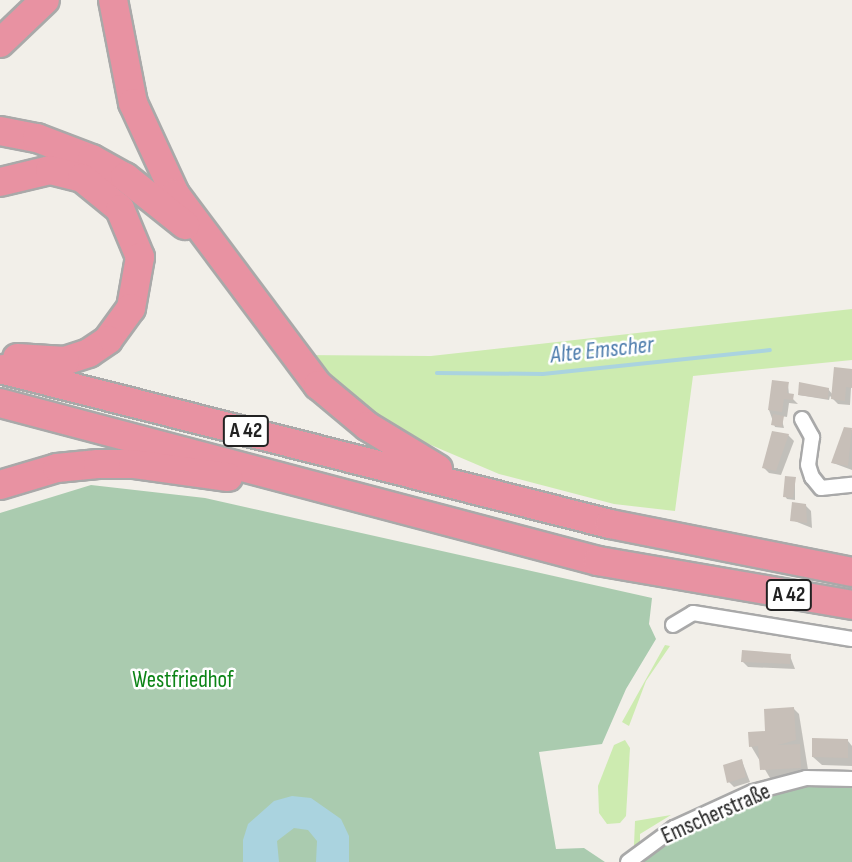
<!DOCTYPE html>
<html>
<head>
<meta charset="utf-8">
<style>
	body { margin:0 }
	#map { position:relative; width:852px; height:862px; overflow:hidden; background:#f2efe9; font-family:"Sofia Sans Condensed",sans-serif }
	div>[style] { position:absolute }
	[style*='--x'] { left:calc(var(--x)*1px); top:calc(var(--y)*1px); width:calc(var(--w)*1px); rotate:calc(var(--a)*1deg) }
	.grass>* { inset:0; background:#cdebb0 }
	.cemetery>* { inset:0; background:#aacbaf }
	.water>* { inset:0; background:#aad3df }
	.shadow>* { inset:0; background:#0003 }
	.stream>* { height:3.5px; margin:-1.75px; padding:0 1.75px; transform-origin:1.75px; border-radius:1.75px; background:#aad3df }
	.building>* { inset:0; background:#c7bfb8 }
	.roads { filter:drop-shadow(2px 0 #a9a9a9) drop-shadow(-2px 0 #a9a9a9) drop-shadow(0 2px #a9a9a9) drop-shadow(0 -2px #a9a9a9) }
	.minor>* { height:14px; margin:-7px; padding:0 7px; transform-origin:7px; border-radius:7px; background:#fff }
	.motorway>* { height:28px; margin:-14px; padding:0 14px; transform-origin:14px; border-radius:14px; background:#e892a2 }
	span { translate:-50% -50%; white-space:nowrap; text-align:center; line-height:1.15; -webkit-text-stroke:5px #fff; paint-order:stroke }
	.shield-label span { padding:2px 5px; background:#fff; border:2px solid; border-radius:5px; -webkit-text-stroke-width:0 }
	.shield-label { font-size:21px; color:#222; font-weight:700 }
	.park-label { font-size:23px; color:#0c8416 }
	.street-label { font-size:23px; color:#222 }
	.water-label { font-size:24px; color:#4a7aab; font-style:italic }
</style>
</head>
<body>
<div id="map">
	<div class="grass">
		<div style="clip-path:polygon(852px 309px,852px 360px,693px 376px,675px 511px,614px 504px,499px 474px,384px 425px,300px 355px,431px 356px)"></div>
		<div style="clip-path:polygon(665px 645px,670px 646px,646px 681px,629px 726px,622px 722px)"></div>
		<div style="clip-path:polygon(625px 740px,630px 748px,626px 816px,620px 823px,607px 824px,599px 813px,598px 786px,614px 745px)"></div>
		<div style="clip-path:polygon(671px 815px,640px 834px,640px 846px,634px 845px,635px 821px)"></div>
	</div>
	<div class="cemetery">
		<div style="clip-path:polygon(91px 485px,205px 498px,652px 598px,649px 624px,656px 639px,626px 689px,602px 744px,539px 752px,556px 849px,584px 848px,605px 862px,0 862px,0 513px)"></div>
		<div style="clip-path:polygon(807px 781px,852px 782px,852px 862px,634px 862px,665px 838px,754px 795px)"></div>
	</div>
	<div class="water">
		<div style="clip-path:polygon(292px 796px,311px 798px,341px 819px,349px 836px,349px 862px,316px 862px,317px 841px,308px 830px,294px 828px,277px 841px,279px 862px,243px 862px,243px 840px,248px 824px,274px 801px)"></div>
	</div>
	<div class="shadow">
		<div style="clip-path:polygon(852px 371px,850px 405px,838px 404px,830px 396px,829px 400px,799px 395px,828px 389px,833px 395px)"></div>
		<div style="clip-path:polygon(788px 384px,789px 395px,798px 404px,789px 403px,787px 417px,781px 416px,784px 428px,775px 427px,769px 410px)"></div>
		<div style="clip-path:polygon(845px 429px,852px 430px,852px 470px,833px 463px)"></div>
		<div style="clip-path:polygon(788px 435px,794px 441px,781px 475px,769px 473px,764px 468px)"></div>
		<div style="clip-path:polygon(795px 479px,795px 500px,787px 499px,785px 496px)"></div>
		<div style="clip-path:polygon(806px 506px,811px 511px,812px 528px,792px 520px)"></div>
		<div style="clip-path:polygon(790px 656px,795px 669px,748px 667px,743px 662px)"></div>
		<div style="clip-path:polygon(794px 709px,799px 714px,809px 776px,770px 778px,751px 746px)"></div>
		<div style="clip-path:polygon(848px 741px,852px 746px,852px 766px,822px 765px,813px 757px)"></div>
		<div style="clip-path:polygon(742px 761px,750px 782px,734px 787px,729px 782px)"></div>
	</div>
	<div class="stream">
		<div style="--x:437;--y:373;--w:106;--a:0.5"></div>
		<div style="--x:543;--y:374;--w:228;--a:-6"></div>
	</div>
	<div class="building">
		<div style="clip-path:polygon(834px 367px,852px 369px,852px 388px,846px 387px,845px 401px,831px 399px)"></div>
		<div style="clip-path:polygon(772px 380px,789px 382px,787px 393px,794px 394px,793px 400px,784px 399px,782px 412px,768px 410px)"></div>
		<div style="clip-path:polygon(799px 382px,829px 388px,828px 399px,798px 395px)"></div>
		<div style="clip-path:polygon(773px 414px,784px 416px,782px 427px,771px 425px)"></div>
		<div style="clip-path:polygon(844px 427px,852px 428px,848px 466px,831px 463px)"></div>
		<div style="clip-path:polygon(772px 431px,789px 434px,776px 471px,762px 468px)"></div>
		<div style="clip-path:polygon(785px 476px,796px 477px,793px 498px,783px 497px)"></div>
		<div style="clip-path:polygon(792px 502px,806px 504px,807px 523px,790px 521px)"></div>
		<div style="clip-path:polygon(742px 650px,791px 654px,790px 664px,741px 662px)"></div>
		<div style="clip-path:polygon(794px 707px,796px 740px,778px 745px,800px 744px,801px 768px,760px 770px,758px 746px,749px 747px,748px 732px,765px 731px,764px 709px)"></div>
		<div style="clip-path:polygon(812px 738px,848px 739px,848px 758px,812px 757px)"></div>
		<div style="clip-path:polygon(742px 759px,746px 777px,727px 783px,723px 765px)"></div>
	</div>
	<div class="roads">
		<div class="minor">
			<div style="--x:802;--y:419;--w:21;--a:61"></div>
			<div style="--x:812;--y:437;--w:28;--a:98"></div>
			<div style="--x:808;--y:465;--w:13;--a:72"></div>
			<div style="--x:812;--y:477;--w:14;--a:51"></div>
			<div style="--x:821;--y:488;--w:31;--a:-6"></div>
			<div style="--x:673;--y:625;--w:23;--a:-31"></div>
			<div style="--x:693;--y:613;--w:161;--a:9.3"></div>
			<div style="--x:628;--y:862;--w:57;--a:-36.5"></div>
			<div style="--x:674;--y:828;--w:87;--a:-24.5"></div>
			<div style="--x:753;--y:792;--w:55;--a:-14.8"></div>
			<div style="--x:806;--y:778;--w:46;--a:1.2"></div>
		</div>
		<div class="motorway">
			<div style="--x:113;--y:0;--w:105;--a:79"></div>
			<div style="--x:133;--y:103;--w:100;--a:65.2"></div>
			<div style="--x:175;--y:194;--w:239;--a:53.2"></div>
			<div style="--x:318;--y:385;--w:64;--a:39.9"></div>
			<div style="--x:367;--y:426;--w:83;--a:31.2"></div>
			<div style="--x:0;--y:43;--w:62;--a:-43.7"></div>
			<div style="--x:0;--y:131;--w:38;--a:11"></div>
			<div style="--x:37;--y:138;--w:59;--a:20.9"></div>
			<div style="--x:92;--y:159;--w:38;--a:29"></div>
			<div style="--x:125;--y:177;--w:77;--a:38.7"></div>
			<div style="--x:0;--y:182;--w:51;--a:-13.5"></div>
			<div style="--x:50;--y:170;--w:33;--a:14"></div>
			<div style="--x:82;--y:178;--w:49;--a:39.2"></div>
			<div style="--x:120;--y:209;--w:52;--a:67.4"></div>
			<div style="--x:140;--y:257;--w:52;--a:100"></div>
			<div style="--x:131;--y:308;--w:39;--a:126"></div>
			<div style="--x:108;--y:340;--w:23;--a:146"></div>
			<div style="--x:89;--y:353;--w:25;--a:162"></div>
			<div style="--x:65;--y:361;--w:48;--a:-176.4"></div>
			<div style="--x:0;--y:369;--w:629;--a:14.26"></div>
			<div style="--x:610;--y:524;--w:247;--a:11.2"></div>
			<div style="--x:0;--y:403;--w:619;--a:14.8"></div>
			<div style="--x:598;--y:561;--w:258;--a:9.8"></div>
			<div style="--x:0;--y:485;--w:59;--a:-16.6"></div>
			<div style="--x:57;--y:468;--w:41;--a:-5.6"></div>
			<div style="--x:98;--y:464;--w:35;--a:0"></div>
			<div style="--x:133;--y:464;--w:96;--a:7.8"></div>
		</div>
	</div>
	<div class="shield-label">
		<span style="left:246px;top:431px">A 42</span>
		<span style="left:789px;top:595px">A 42</span>
	</div>
	<div class="park-label">
		<span style="left:183px;top:680px">Westfriedhof</span>
	</div>
	<div class="street-label">
		<span style="left:716px;top:814px;rotate:-24deg">Emscherstraße</span>
	</div>
	<div class="water-label">
		<span style="left:602px;top:350px;rotate:-6deg">Alte Emscher</span>
	</div>
</div>
</body>
</html>
